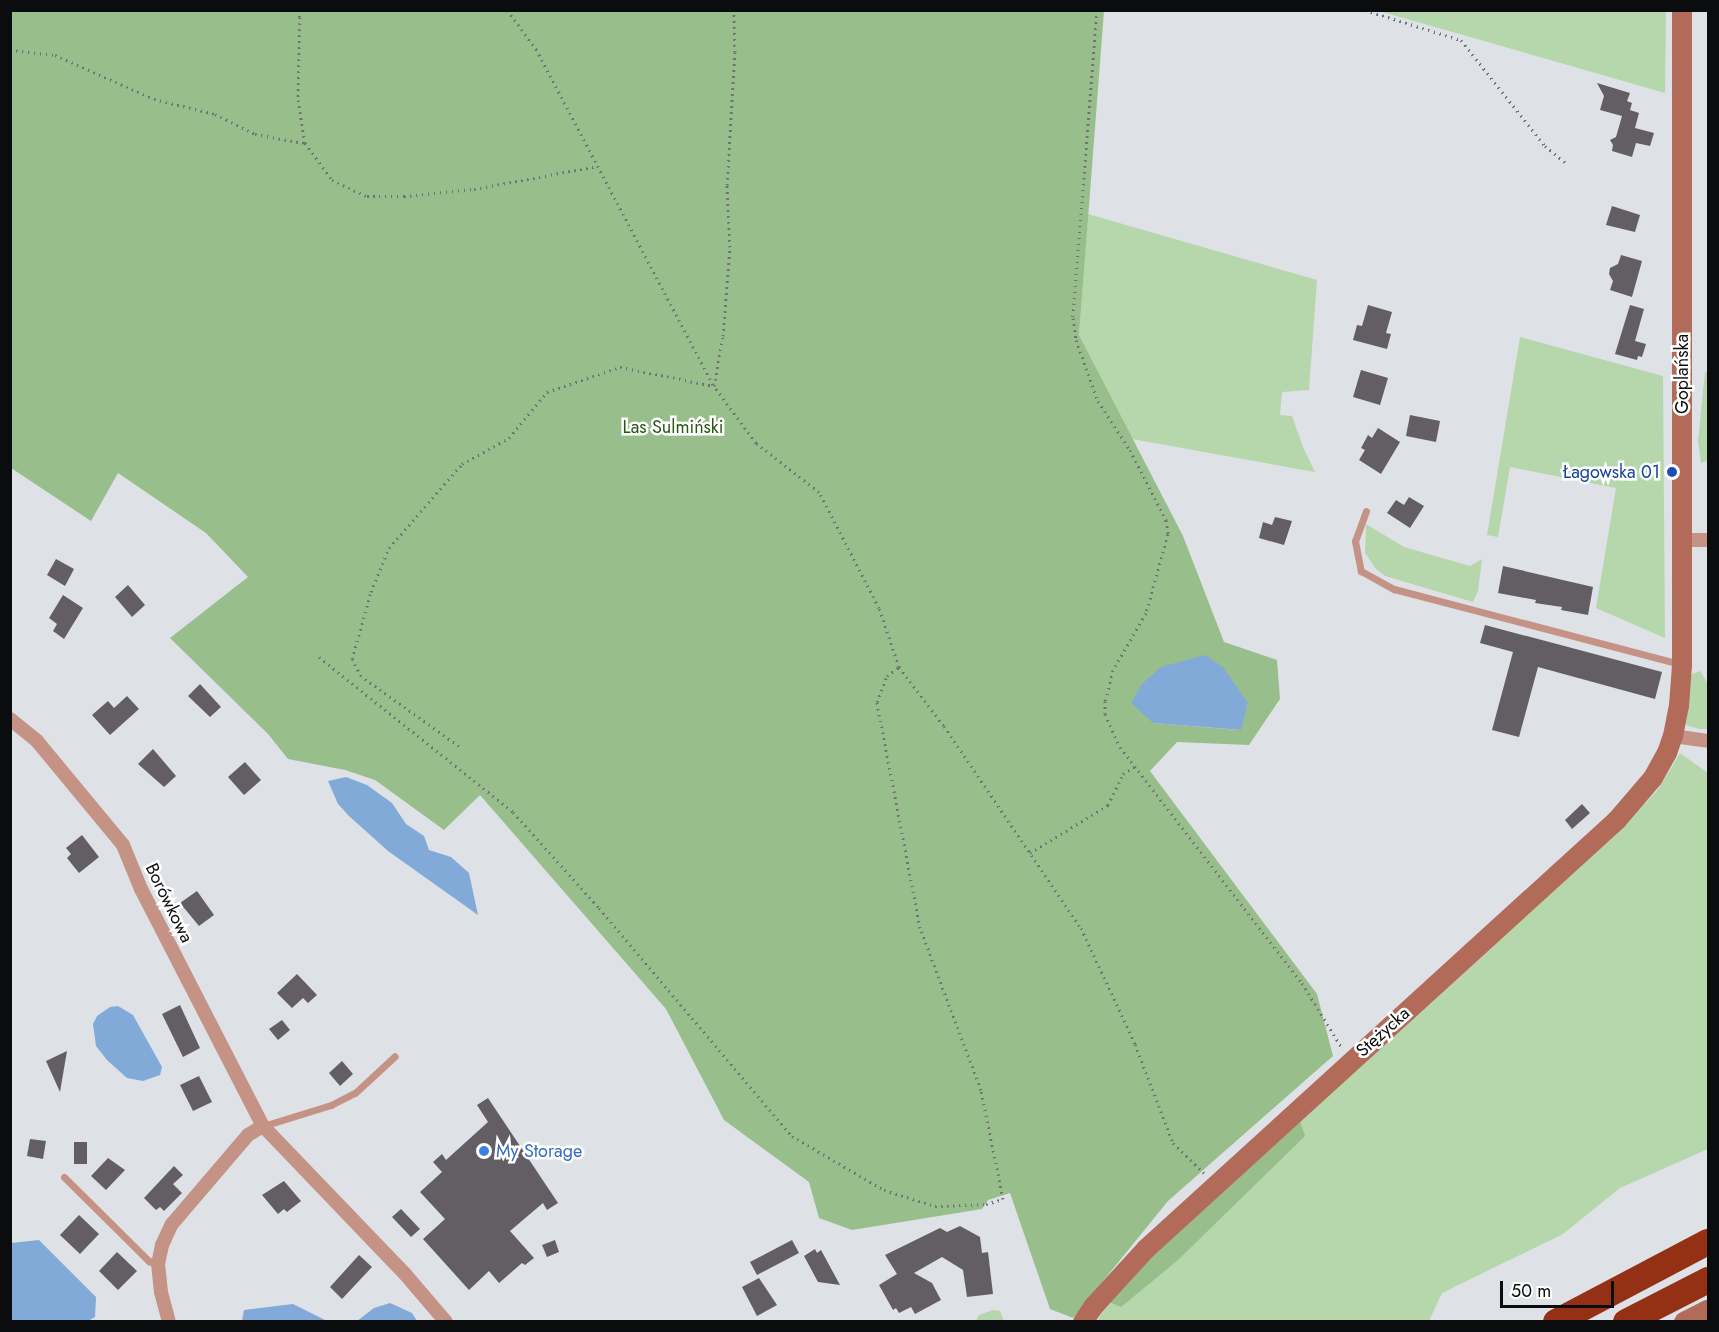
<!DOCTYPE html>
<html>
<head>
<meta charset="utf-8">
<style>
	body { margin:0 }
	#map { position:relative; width:1719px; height:1332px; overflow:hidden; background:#dee2e7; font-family:Jost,sans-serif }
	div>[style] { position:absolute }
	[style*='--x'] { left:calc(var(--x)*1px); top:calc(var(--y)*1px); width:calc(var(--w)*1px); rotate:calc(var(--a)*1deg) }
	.green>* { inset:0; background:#b6d6ac }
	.forest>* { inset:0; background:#98be8c }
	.water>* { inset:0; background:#81aad8 }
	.building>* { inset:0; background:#625e63 }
	.path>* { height:3px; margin-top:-1.5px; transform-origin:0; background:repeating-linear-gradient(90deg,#707275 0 1.5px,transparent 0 6px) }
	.lane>* { height:7px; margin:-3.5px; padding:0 3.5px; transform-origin:3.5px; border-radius:3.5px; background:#c49385 }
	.street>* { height:14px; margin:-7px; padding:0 7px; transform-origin:7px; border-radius:7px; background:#c49385 }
	.secondary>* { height:20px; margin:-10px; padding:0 10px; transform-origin:10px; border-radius:10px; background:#b16b58 }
	.highway>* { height:26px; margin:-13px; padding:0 13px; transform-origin:13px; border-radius:13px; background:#943013 }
	.dots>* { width:16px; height:16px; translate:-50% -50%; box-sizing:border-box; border:3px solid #fff; border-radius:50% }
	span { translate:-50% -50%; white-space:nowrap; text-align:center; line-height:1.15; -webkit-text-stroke:5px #fff; paint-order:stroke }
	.street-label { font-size:18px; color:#0b0c0e }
	.park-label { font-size:18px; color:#265613 }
	.transit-label { font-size:18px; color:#164399 }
	.right { translate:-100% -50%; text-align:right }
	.shop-label { font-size:18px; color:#366cbe }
	.left { translate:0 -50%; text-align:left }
	.frame { position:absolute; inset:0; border:12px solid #0b0c0e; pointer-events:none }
	.scale { position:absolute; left:1500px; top:1281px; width:114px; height:27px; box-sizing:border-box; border:3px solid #0b0c0e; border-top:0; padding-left:8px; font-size:18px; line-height:21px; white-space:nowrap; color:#0b0c0e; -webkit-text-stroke:4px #fff; paint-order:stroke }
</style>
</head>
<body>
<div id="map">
	<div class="green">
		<div style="clip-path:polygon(1379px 11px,1666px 11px,1665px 93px,1578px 68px)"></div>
		<div style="clip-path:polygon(1088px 214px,1317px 280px,1309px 390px,1282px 392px,1280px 415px,1292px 416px,1303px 447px,1315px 472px,1132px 439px,1079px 335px)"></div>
		<div style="clip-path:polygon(1520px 337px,1663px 376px,1665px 638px,1596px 608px,1616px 488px,1510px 467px,1498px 537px,1487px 535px)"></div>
		<div style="clip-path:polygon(1705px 372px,1708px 373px,1708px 460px,1701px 463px,1698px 441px)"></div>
		<div style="clip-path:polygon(1366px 524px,1404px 547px,1470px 566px,1482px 559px,1478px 591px,1473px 602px,1385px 576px,1376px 569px,1365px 553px)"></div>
		<div style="clip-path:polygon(1700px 671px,1708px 684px,1708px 729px,1699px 729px,1686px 725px,1689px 680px,1692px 674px)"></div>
		<div style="clip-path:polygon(1680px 753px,1708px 773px,1708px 1149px,1620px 1188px,1563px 1234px,1442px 1293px,1429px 1321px,1097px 1322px,1107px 1301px,1299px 1118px,1637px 811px,1657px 791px)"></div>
		<div style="clip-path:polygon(993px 1310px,1000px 1311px,1004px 1321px,976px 1321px,979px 1315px)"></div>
	</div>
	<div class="forest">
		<div style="clip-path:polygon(evenodd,10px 11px,1104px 11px,1079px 335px,1183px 536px,1224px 642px,1277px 660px,1280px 699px,1249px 745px,1177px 742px,1150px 771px,1317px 994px,1333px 1056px,1168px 1201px,1073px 1318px,1050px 1309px,1010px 1193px,988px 1200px,982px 1209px,852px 1230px,819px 1218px,809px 1182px,724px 1120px,666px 1009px,480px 795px,444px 830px,375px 780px,345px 770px,288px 759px,268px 734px,170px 638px,248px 577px,206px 533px,118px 473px,91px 521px,11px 468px,10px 11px,1248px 703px,1240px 730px,1153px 723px,1248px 703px)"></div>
		<div style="clip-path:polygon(1299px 1118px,1305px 1136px,1178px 1260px,1121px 1307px,1107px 1301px,1108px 1296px)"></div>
	</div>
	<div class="water">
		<div style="clip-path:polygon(1205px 655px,1223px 667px,1248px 703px,1241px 730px,1153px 723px,1131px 703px,1142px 684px,1161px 667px)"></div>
		<div style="clip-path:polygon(346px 777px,367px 785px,392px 803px,406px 824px,424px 836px,429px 850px,451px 857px,469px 873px,478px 915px,388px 851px,349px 816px,338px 804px,328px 781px)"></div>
		<div style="clip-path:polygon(118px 1006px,133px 1015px,162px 1067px,160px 1075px,143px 1081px,127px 1078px,107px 1060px,96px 1046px,93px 1024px,97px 1016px,110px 1007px)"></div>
		<div style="clip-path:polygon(39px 1240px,96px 1297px,95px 1317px,88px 1321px,11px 1321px,11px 1243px)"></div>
		<div style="clip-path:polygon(390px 1303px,412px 1313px,417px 1321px,357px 1321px,374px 1308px)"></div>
		<div style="clip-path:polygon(293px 1304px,327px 1321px,242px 1321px,244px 1310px)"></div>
	</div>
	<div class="building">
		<div style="clip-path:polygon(1597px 83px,1630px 93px,1627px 101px,1632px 103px,1630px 110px,1639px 113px,1635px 128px,1654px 133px,1650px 146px,1636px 143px,1632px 157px,1612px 151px,1613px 145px,1610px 140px,1616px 137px,1622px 116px,1600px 110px,1604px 96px)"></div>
		<div style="clip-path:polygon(1612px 206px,1640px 215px,1635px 232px,1606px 225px)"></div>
		<div style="clip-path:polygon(1621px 255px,1642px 261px,1632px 297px,1610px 290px,1613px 281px,1609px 274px,1610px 268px,1618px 264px)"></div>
		<div style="clip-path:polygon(1368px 305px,1392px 312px,1386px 333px,1391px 334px,1387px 349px,1353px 340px,1357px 325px,1362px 326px)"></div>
		<div style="clip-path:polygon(1630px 305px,1644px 309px,1635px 341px,1646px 344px,1642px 357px,1638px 356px,1637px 360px,1615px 354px)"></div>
		<div style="clip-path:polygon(1361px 370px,1388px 378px,1380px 405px,1353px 397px)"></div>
		<div style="clip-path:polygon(1410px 415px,1440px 421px,1436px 442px,1406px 436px)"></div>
		<div style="clip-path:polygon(1378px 428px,1400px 442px,1381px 474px,1359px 460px,1365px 450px,1361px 448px,1368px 435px,1372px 438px)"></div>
		<div style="clip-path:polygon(1409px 497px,1424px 506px,1410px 528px,1387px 513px,1396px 500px,1404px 505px)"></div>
		<div style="clip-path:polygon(1275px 517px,1292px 521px,1284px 545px,1259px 538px,1263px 522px,1272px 525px)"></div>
		<div style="clip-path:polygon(56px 559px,74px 569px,65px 586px,47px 575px)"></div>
		<div style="clip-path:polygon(1503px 566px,1593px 587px,1588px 615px,1561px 610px,1562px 607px,1535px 603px,1536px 600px,1498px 593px)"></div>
		<div style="clip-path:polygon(128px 585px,145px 605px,132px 617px,115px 597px)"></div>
		<div style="clip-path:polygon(63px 595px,83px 608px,64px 639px,53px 631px,57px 624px,49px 618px)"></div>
		<div style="clip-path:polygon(1485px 625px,1662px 672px,1655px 699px,1538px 667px,1519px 737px,1492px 730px,1513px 652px,1480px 643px)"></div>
		<div style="clip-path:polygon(200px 684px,221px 707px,210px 717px,188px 696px)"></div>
		<div style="clip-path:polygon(127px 696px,139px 709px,110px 735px,92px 715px,108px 701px,114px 708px)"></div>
		<div style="clip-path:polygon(153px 749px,176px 776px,164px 787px,138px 764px)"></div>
		<div style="clip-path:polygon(245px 762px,261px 780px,244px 795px,228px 777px)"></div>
		<div style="clip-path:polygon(1582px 804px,1590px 813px,1572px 829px,1565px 820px)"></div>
		<div style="clip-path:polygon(82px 835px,99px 857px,79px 873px,67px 858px,71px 854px,66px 848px)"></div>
		<div style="clip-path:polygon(197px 891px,214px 915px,199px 926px,180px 903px)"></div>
		<div style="clip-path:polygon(297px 974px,317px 995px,308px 1003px,303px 998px,292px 1008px,277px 993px)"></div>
		<div style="clip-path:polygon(180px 1005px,200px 1048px,183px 1057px,162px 1014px)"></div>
		<div style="clip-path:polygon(282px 1020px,290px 1030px,278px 1040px,269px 1029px)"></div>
		<div style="clip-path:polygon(67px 1051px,60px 1092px,46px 1061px)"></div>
		<div style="clip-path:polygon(342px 1061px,353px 1074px,340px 1086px,329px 1073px)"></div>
		<div style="clip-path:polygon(199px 1076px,212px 1102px,193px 1111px,180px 1085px)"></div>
		<div style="clip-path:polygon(488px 1098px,558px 1203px,547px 1210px,543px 1203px,510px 1231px,534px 1258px,525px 1265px,522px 1263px,499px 1283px,489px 1271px,469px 1290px,423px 1239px,445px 1219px,420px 1192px,442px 1172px,433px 1162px,442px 1154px,446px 1160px,488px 1122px,477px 1105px)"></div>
		<div style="clip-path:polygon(30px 1139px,46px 1141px,43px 1159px,27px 1156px)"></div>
		<div style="clip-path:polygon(74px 1142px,87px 1142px,87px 1164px,74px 1164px)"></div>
		<div style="clip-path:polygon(108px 1158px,125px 1170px,106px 1190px,91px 1176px)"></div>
		<div style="clip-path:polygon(174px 1166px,183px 1175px,173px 1184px,182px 1193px,164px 1211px,160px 1207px,156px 1210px,144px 1198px)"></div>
		<div style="clip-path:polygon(284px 1181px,301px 1201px,287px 1212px,284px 1209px,278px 1214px,262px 1195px)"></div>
		<div style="clip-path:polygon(401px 1209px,420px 1229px,411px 1237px,392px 1217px)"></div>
		<div style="clip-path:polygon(79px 1215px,99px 1234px,80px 1254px,60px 1235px)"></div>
		<div style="clip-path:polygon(960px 1226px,980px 1237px,982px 1253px,988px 1252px,993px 1294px,967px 1297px,963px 1270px,942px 1257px,914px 1273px,932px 1283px,941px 1300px,915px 1314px,911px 1307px,899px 1313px,896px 1308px,893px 1310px,879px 1285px,897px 1274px,885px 1255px,940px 1228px,947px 1232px)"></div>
		<div style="clip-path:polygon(555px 1240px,559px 1252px,547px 1257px,542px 1245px)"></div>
		<div style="clip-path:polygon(792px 1240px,799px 1253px,757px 1275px,750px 1262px)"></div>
		<div style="clip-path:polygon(815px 1249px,817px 1253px,821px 1250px,840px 1285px,818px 1282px,804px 1256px)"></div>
		<div style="clip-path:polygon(117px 1252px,137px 1271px,118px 1290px,99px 1271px)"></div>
		<div style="clip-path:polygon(359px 1255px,372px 1267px,342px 1299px,330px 1287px)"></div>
		<div style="clip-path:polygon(759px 1278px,777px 1305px,757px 1316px,742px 1287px)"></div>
	</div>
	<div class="path">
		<div style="--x:297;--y:10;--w:8;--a:67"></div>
		<div style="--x:300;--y:17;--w:83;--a:91.4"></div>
		<div style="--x:298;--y:100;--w:44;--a:80.8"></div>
		<div style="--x:305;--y:143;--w:46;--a:53.9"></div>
		<div style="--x:332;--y:180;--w:38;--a:25"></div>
		<div style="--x:367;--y:196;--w:37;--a:0"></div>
		<div style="--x:404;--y:196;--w:70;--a:-5.7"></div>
		<div style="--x:474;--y:189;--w:126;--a:-10.5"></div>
		<div style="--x:507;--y:10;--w:49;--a:53.4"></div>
		<div style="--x:536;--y:49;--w:380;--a:62.2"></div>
		<div style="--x:1097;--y:10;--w:309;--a:94.5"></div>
		<div style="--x:1073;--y:318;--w:22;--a:82"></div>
		<div style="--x:1076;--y:340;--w:65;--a:70.2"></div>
		<div style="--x:1098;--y:401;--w:59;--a:56.9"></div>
		<div style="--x:1130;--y:450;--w:79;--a:62.8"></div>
		<div style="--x:1166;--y:520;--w:14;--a:82"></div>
		<div style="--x:1168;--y:534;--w:82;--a:105.6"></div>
		<div style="--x:1146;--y:613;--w:66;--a:120.1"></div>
		<div style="--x:1113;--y:670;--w:32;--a:104"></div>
		<div style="--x:1105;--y:701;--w:13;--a:90"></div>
		<div style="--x:1105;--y:714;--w:36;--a:66"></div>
		<div style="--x:1120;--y:747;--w:298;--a:52.4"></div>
		<div style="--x:1302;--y:983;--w:76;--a:58.4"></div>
		<div style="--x:1365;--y:10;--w:101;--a:17.4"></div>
		<div style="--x:1461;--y:40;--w:135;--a:51.6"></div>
		<div style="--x:1545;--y:146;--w:26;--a:39"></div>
		<div style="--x:10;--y:50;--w:45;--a:6.3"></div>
		<div style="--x:55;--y:55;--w:108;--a:24"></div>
		<div style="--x:154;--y:99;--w:63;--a:13.8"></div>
		<div style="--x:215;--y:114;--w:45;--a:26.6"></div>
		<div style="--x:255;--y:134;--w:50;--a:10.4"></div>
		<div style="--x:319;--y:657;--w:248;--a:38.6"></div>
		<div style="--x:513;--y:812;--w:129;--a:48.1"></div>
		<div style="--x:599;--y:908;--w:299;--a:49.8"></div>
		<div style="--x:792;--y:1136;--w:107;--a:30.4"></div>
		<div style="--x:884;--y:1190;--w:53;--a:17.4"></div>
		<div style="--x:935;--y:1206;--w:51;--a:-2.2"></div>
		<div style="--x:986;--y:1204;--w:18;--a:-16"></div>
		<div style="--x:1003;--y:1199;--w:111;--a:-101.4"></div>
		<div style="--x:981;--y:1090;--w:173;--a:-110.6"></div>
		<div style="--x:920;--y:928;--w:230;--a:-100.8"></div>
		<div style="--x:877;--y:702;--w:28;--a:-69"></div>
		<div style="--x:887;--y:676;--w:15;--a:-37"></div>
		<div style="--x:899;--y:667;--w:62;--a:-108.7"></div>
		<div style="--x:879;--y:608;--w:131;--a:-117.3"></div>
		<div style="--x:819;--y:492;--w:80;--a:-142.1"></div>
		<div style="--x:756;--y:443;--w:71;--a:-126.4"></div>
		<div style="--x:714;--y:386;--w:51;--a:-79.8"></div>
		<div style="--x:723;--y:336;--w:89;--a:-85.5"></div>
		<div style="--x:730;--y:247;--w:62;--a:-92.8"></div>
		<div style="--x:727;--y:185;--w:133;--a:-86.6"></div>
		<div style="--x:735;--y:52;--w:42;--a:-91.4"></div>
		<div style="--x:899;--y:667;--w:74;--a:52.7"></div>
		<div style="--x:944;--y:726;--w:244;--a:55.9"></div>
		<div style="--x:1081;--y:928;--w:128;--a:65"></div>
		<div style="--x:1135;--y:1044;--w:106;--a:69"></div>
		<div style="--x:1173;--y:1143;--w:43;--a:44.1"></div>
		<div style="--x:459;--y:746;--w:120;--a:-144.5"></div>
		<div style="--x:361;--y:676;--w:19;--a:-118"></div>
		<div style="--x:352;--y:659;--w:70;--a:-74.2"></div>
		<div style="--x:371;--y:592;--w:48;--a:-67.8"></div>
		<div style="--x:389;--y:548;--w:111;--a:-49"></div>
		<div style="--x:462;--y:464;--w:54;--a:-29"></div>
		<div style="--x:509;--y:438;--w:60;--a:-50.4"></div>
		<div style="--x:547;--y:392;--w:77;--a:-18.9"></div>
		<div style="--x:620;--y:367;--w:96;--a:11.4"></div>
		<div style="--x:1030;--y:853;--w:92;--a:-31.6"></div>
		<div style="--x:1108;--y:805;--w:34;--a:-64"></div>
		<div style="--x:1123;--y:774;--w:15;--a:-32"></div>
	</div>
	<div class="lane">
		<div style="--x:1366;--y:511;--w:32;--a:110"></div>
		<div style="--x:1355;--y:541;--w:31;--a:79"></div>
		<div style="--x:1361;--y:571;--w:38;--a:29"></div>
		<div style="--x:1394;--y:589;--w:295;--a:14.7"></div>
		<div style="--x:263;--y:1126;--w:71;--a:-17.2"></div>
		<div style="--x:331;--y:1105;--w:27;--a:-27"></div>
		<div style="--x:355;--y:1093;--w:54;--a:-42.8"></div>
		<div style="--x:64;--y:1177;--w:120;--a:44.7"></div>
		<div style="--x:149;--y:1261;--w:9;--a:18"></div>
	</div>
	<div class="street">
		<div style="--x:1682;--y:540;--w:26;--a:0"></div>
		<div style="--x:10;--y:719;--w:35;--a:39"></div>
		<div style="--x:37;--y:741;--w:135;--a:50.4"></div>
		<div style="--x:123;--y:845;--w:48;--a:67.8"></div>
		<div style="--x:141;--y:889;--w:267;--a:62.8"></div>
		<div style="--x:263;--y:1126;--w:205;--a:46.2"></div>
		<div style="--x:405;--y:1274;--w:63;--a:49.5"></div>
		<div style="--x:1673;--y:736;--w:35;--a:8"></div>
		<div style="--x:169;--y:1322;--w:31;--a:-105"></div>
		<div style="--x:161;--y:1292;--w:28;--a:-96"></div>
		<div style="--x:158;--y:1264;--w:19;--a:-78"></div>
		<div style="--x:162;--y:1245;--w:23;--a:-65"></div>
		<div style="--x:172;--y:1224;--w:117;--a:-49.5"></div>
		<div style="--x:248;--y:1135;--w:17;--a:-31"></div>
	</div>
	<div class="secondary">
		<div style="--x:1083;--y:1322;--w:18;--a:-56"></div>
		<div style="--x:1093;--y:1307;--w:79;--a:-47.6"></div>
		<div style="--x:1146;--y:1249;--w:637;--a:-42.33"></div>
		<div style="--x:1617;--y:820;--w:55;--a:-49.4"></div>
		<div style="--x:1653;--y:778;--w:29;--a:-61"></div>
		<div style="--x:1667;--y:753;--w:18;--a:-71"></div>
		<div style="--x:1673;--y:736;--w:31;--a:-79"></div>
		<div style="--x:1679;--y:706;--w:41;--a:-85.8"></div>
		<div style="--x:1682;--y:665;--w:655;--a:-90"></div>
		<div style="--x:1684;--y:1322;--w:27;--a:-27"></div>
	</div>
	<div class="highway">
		<div style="--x:1556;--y:1322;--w:172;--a:-27.8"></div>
		<div style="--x:1626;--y:1322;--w:92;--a:-27.1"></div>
	</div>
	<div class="dots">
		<div style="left:1672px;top:472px;background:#1a4fb4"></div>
		<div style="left:484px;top:1151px;background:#3f7fe0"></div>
	</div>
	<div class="street-label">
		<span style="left:1682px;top:374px;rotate:-90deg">Goplańska</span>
		<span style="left:169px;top:903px;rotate:64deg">Borówkowa</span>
		<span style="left:1383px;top:1032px;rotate:-42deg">Stężycka</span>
	</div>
	<div class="park-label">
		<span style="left:673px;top:427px">Las Sulmiński</span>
	</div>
	<div class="transit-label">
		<span class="right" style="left:1660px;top:472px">Łagowska 01</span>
	</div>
	<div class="shop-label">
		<span class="left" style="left:496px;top:1151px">My Storage</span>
	</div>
	<div class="frame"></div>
	<div class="scale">50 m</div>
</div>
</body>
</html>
